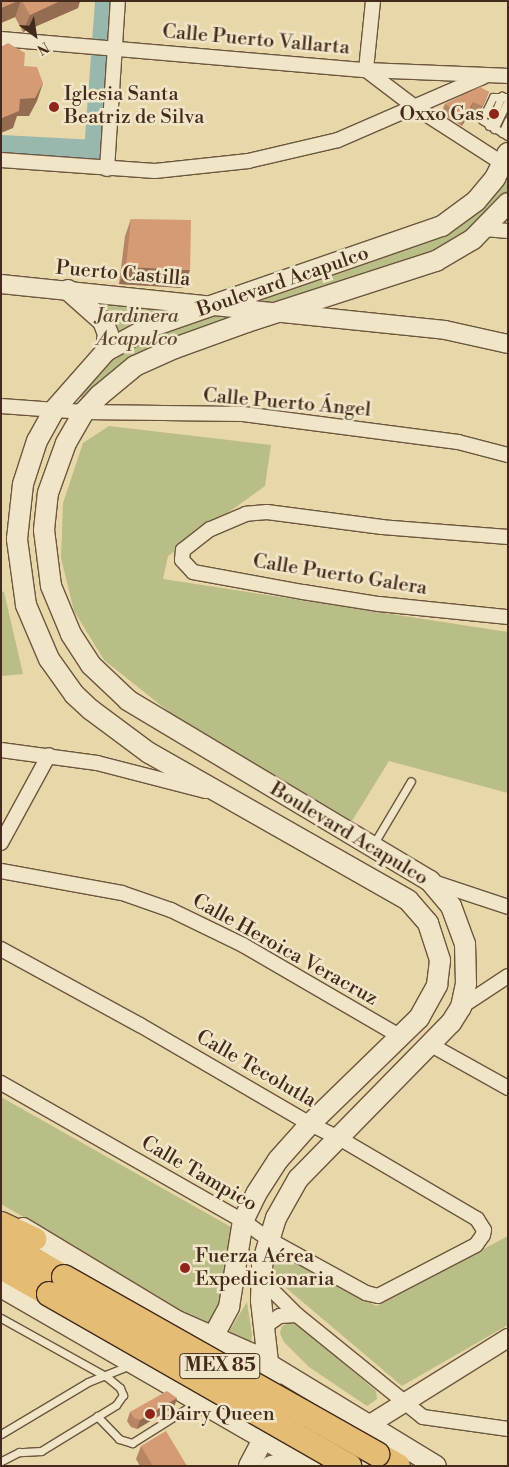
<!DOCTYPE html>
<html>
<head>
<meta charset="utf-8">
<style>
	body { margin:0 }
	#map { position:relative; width:509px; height:1467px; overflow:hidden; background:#e8d7a9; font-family:"Libre Bodoni",serif }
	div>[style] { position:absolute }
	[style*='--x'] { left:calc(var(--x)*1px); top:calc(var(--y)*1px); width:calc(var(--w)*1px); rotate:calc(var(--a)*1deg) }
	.green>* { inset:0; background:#b9bd86 }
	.river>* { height:24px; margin:-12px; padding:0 12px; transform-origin:12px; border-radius:12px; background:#98b8ad }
	.roads { filter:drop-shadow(1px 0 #6d553f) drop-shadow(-1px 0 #6d553f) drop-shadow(0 1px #6d553f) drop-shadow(0 -1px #6d553f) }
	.service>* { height:7px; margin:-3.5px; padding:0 3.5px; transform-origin:3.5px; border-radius:3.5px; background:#f0e5c7 }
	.minor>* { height:14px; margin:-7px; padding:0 7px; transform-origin:7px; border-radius:7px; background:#f0e5c7 }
	.tertiary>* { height:18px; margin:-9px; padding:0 9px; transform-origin:9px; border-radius:9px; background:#f0e5c7 }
	.secondary>* { height:20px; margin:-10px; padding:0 10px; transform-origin:10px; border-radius:10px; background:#f0e5c7 }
	.primary>* { height:22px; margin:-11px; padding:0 11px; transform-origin:11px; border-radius:11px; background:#e4bc74 }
	.trunk>* { height:24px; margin:-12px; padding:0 12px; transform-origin:12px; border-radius:12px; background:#e4bc74 }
	.bridges { filter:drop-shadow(1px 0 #442a1c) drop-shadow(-1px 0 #442a1c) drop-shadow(0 1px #442a1c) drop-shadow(0 -1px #442a1c) }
	.trunk-bridge>* { height:24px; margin:-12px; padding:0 12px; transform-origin:12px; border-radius:12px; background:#e4bc74 }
	.wall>* { inset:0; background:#b68565 }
	.shaded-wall>* { inset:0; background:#946c52 }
	.building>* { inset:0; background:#d49b75 }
	.dots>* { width:14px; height:14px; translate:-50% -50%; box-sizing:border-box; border:2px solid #f0e5c7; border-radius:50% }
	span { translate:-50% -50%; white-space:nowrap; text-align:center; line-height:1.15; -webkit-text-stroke:5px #f0e5c7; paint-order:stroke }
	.shield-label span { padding:1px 4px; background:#f0e5c7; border:1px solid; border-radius:4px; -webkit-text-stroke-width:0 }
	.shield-label { font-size:19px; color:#442a1c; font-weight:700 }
	.street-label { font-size:20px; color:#442a1c }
	.poi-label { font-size:20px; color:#442a1c }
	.left { translate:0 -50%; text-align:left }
	.right { translate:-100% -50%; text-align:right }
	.park-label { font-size:20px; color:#5b4731; font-style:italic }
	.frame { position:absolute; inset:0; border:2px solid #442a1c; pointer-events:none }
	.north { position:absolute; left:10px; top:10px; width:50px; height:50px; -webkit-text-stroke:4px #f0e5c7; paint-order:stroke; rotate:149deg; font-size:14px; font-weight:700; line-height:20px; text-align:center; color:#442a1c }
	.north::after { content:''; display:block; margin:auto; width:18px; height:22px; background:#442a1c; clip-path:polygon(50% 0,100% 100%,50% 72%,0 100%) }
</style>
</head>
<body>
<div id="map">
	<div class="green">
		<div style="clip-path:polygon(508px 168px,508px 194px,490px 216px,438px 252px,128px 359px,110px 372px,85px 401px,76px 391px,109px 354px,95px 297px,216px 310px,412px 246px)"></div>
		<div style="clip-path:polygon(109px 426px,271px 445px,265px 486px,168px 556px,163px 579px,508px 632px,508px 793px,389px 761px,352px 821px,173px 715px,104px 660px,74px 611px,61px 558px,63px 503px,83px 443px)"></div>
		<div style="clip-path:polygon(1px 591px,4px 592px,23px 674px,1px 676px)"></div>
		<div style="clip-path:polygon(1px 1097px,231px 1227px,235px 1233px,226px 1308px,211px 1324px,202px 1326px,114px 1283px,34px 1223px,1px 1204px)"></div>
		<div style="clip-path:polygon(508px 1236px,508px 1325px,402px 1386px,272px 1276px,275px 1259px,287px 1255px,376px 1306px)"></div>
		<div style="clip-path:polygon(247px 1302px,252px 1335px,251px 1343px,228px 1333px)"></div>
		<div style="clip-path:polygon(288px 1323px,297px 1324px,376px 1391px,377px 1399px,367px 1406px,309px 1367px,284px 1342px,280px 1333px,282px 1326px)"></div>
	</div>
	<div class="river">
		<div style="--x:1;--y:147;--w:95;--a:3"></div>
		<div style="--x:96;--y:152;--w:151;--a:-85.8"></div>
	</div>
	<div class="roads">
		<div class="service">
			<div style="--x:508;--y:97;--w:15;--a:180"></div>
			<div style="--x:493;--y:97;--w:25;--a:116"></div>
			<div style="--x:482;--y:120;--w:31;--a:32"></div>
			<div style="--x:489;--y:126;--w:33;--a:-67"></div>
			<div style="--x:494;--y:129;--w:32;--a:-64"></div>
			<div style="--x:502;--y:133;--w:14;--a:-65"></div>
			<div style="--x:373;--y:845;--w:74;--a:-59.3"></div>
			<div style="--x:1;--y:1318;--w:121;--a:29.1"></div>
			<div style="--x:107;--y:1377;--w:17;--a:40"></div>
			<div style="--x:120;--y:1388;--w:8;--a:67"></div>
			<div style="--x:123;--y:1395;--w:12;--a:125"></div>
			<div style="--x:116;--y:1405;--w:88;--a:148.5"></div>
			<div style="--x:41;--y:1451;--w:22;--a:177"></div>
			<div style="--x:19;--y:1452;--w:20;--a:153"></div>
			<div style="--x:97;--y:1416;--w:32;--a:46"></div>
			<div style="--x:119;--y:1439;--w:14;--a:17"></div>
			<div style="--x:132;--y:1443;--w:77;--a:-32.2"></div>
			<div style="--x:1;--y:1434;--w:101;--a:-30.9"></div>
			<div style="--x:88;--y:1382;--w:45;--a:-22"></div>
		</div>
		<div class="minor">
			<div style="--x:373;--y:1;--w:69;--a:95.8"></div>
			<div style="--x:366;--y:70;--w:61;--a:37.1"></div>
			<div style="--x:415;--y:107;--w:111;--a:32.8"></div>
			<div style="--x:1;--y:39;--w:366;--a:4.9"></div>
			<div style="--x:366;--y:70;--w:142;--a:2.4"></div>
			<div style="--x:1;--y:160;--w:154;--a:4.1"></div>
			<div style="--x:155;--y:171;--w:94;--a:-6.1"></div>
			<div style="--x:248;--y:161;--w:92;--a:-13.1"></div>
			<div style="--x:338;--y:140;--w:158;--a:-23.5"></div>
			<div style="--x:107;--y:169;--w:168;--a:-86.3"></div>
			<div style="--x:485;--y:229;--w:23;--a:5"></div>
			<div style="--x:1;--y:406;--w:83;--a:4.1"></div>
			<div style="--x:84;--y:412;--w:159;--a:0.7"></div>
			<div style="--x:243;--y:414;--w:217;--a:7.4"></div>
			<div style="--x:458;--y:442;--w:52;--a:14.6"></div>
			<div style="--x:508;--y:537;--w:126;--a:-175.5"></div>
			<div style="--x:382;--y:527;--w:116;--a:-172.6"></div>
			<div style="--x:267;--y:512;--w:21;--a:175"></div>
			<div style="--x:246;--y:514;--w:39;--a:157"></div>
			<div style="--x:210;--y:529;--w:34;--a:142"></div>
			<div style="--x:183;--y:550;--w:10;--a:96"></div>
			<div style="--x:182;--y:560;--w:16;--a:47"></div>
			<div style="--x:193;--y:572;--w:112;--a:10.3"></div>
			<div style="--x:303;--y:592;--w:77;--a:9"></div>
			<div style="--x:379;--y:604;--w:130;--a:5.8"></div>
			<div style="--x:1;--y:750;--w:97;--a:7.7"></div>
			<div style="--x:97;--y:763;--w:113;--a:14.4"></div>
			<div style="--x:1;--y:843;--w:100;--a:-61.4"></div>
			<div style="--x:1;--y:871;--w:123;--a:10.3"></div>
			<div style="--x:122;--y:893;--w:52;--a:19.1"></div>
			<div style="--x:171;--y:910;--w:80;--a:25.9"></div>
			<div style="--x:243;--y:945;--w:183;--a:30.2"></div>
			<div style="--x:433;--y:882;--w:79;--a:18.4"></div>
			<div style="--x:1;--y:949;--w:158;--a:28.7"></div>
			<div style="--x:140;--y:1025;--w:197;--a:30.2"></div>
			<div style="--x:310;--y:1124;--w:32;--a:26"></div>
			<div style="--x:339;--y:1138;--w:160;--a:30.4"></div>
			<div style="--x:477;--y:1219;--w:13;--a:58"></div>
			<div style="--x:484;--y:1230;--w:5;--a:101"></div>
			<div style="--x:483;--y:1235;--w:12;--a:125"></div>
			<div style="--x:476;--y:1245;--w:110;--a:152.5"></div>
			<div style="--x:378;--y:1296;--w:12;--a:-166"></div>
			<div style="--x:366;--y:1293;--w:112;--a:-151.1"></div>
			<div style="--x:268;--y:1239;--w:31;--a:-144"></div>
			<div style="--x:243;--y:1221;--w:279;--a:-150.3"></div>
			<div style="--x:461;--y:1007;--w:56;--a:-33.4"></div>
			<div style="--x:431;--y:1045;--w:88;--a:29.2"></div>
			<div style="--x:262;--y:1280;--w:49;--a:45"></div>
			<div style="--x:297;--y:1315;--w:162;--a:39"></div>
			<div style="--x:423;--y:1417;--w:86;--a:8"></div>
			<div style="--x:264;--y:1327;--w:19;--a:-35"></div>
			<div style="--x:280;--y:1316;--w:17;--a:-3"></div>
		</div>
		<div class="tertiary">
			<div style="--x:1;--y:284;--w:446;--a:5.9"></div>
			<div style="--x:445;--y:330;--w:65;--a:12.5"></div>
			<div style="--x:367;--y:1426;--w:166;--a:-32"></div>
		</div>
		<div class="secondary">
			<div style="--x:68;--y:290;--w:47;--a:41.5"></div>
			<div style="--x:103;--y:321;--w:14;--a:69"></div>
			<div style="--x:108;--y:334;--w:17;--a:97"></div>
			<div style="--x:23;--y:1228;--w:180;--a:31.1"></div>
			<div style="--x:177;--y:1321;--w:82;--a:23.7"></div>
			<div style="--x:252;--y:1354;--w:215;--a:31.3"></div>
			<div style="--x:1;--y:1287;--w:358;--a:30"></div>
			<div style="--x:201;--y:1400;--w:10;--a:-127"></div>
			<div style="--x:195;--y:1392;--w:22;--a:-90"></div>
			<div style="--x:195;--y:1370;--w:72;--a:-61.6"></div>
			<div style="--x:229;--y:1307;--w:87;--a:-80.8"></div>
			<div style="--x:243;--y:1221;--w:30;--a:-64"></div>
			<div style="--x:256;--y:1194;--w:40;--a:-57.1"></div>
			<div style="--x:278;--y:1160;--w:48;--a:-48.4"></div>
			<div style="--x:310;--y:1124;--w:152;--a:-44.2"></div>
			<div style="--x:419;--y:1018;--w:38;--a:-61"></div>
			<div style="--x:437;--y:985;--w:25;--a:-83"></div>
			<div style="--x:440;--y:960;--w:39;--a:-108"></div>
			<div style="--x:428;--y:923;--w:30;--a:-131"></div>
			<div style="--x:408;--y:900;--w:298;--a:-150.4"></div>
			<div style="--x:149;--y:753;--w:72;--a:-143.4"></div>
			<div style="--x:91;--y:710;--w:23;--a:-137"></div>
			<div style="--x:74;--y:694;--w:43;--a:-125.5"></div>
			<div style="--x:49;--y:659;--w:59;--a:-113.1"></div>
			<div style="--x:26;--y:605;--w:67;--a:-97.8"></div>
			<div style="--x:17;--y:539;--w:55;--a:-83.8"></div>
			<div style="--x:23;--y:484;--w:45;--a:-72"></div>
			<div style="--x:37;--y:441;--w:35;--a:-61"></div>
			<div style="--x:54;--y:410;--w:79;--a:-48.6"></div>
			<div style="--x:106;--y:351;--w:50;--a:-28.6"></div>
			<div style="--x:150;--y:327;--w:309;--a:-19.1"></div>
			<div style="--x:442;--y:226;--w:42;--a:-36.3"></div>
			<div style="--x:476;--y:201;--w:30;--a:-50"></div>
			<div style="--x:495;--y:178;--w:28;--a:-63"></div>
			<div style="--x:249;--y:1466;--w:41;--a:-62.2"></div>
			<div style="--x:268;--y:1430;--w:25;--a:-78"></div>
			<div style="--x:273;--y:1406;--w:107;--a:-96.5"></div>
			<div style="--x:261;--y:1300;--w:36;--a:-88"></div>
			<div style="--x:262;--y:1264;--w:48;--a:-73.1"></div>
			<div style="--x:276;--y:1218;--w:45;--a:-60.6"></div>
			<div style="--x:298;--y:1179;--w:219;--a:-45.6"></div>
			<div style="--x:451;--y:1023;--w:19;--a:-58"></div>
			<div style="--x:461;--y:1007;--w:24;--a:-78"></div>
			<div style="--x:466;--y:984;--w:40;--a:-91.4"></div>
			<div style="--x:465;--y:944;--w:40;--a:-110.2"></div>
			<div style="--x:451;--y:906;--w:33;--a:-130"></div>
			<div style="--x:430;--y:881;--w:352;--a:-149.1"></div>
			<div style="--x:128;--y:700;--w:51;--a:-136.6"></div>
			<div style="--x:91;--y:665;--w:37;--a:-123"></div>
			<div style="--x:71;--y:634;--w:52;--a:-112.6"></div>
			<div style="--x:51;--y:586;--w:56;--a:-97.1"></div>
			<div style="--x:44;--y:530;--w:37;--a:-84"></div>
			<div style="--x:48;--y:493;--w:53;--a:-70.2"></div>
			<div style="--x:66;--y:443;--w:36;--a:-60"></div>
			<div style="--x:84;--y:412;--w:23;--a:-47"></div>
			<div style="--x:100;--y:395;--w:45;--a:-39.6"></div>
			<div style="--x:135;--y:366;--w:44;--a:-24.2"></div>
			<div style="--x:175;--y:348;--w:77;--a:-19.9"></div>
			<div style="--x:247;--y:322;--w:199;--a:-17.9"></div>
			<div style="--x:436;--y:261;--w:43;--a:-30.7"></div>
			<div style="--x:473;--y:239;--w:50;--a:-45.8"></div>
			<div style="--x:271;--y:1466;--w:29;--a:-12"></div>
		</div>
		<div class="primary">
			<div style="--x:1;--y:1223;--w:38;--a:25"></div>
		</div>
		<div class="trunk">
			<div style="--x:1;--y:1242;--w:72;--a:29.1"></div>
			<div style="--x:1;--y:1267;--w:55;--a:29.4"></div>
			<div style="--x:377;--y:1454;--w:24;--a:30"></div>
		</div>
	</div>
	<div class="bridges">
		<div class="trunk-bridge">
			<div style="--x:64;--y:1277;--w:360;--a:29.5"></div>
			<div style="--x:49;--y:1294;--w:346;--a:29.8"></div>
		</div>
	</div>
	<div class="wall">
		<div style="clip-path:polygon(1px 1px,80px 1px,78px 8px,23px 32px,15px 17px,1px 23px)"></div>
		<div style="clip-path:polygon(482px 86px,481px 88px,489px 92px,478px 116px,470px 112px,462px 126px,441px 113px,445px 104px)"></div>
		<div style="clip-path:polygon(131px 219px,183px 288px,119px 284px,125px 236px)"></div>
		<div style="clip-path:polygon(177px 1398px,174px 1407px,137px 1429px,131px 1427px,127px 1421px,130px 1412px)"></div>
		<div style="clip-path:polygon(141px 1446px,187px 1466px,140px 1466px,136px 1459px)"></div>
	</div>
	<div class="shaded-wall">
		<div style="clip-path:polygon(18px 1px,21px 1px,15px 17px,1px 23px,1px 8px)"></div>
		<div style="clip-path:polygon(60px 1px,80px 1px,78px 8px,23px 32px,30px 15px)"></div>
		<div style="clip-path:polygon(43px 83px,37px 101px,29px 116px,17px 116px,13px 128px,1px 133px,1px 121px,2px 118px,20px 99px)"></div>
		<div style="clip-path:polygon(489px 92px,485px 101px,478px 116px,482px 106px)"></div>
		<div style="clip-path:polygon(473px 102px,470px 112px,462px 126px,465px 117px)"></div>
		<div style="clip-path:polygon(126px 267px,190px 270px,183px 288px,119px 284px)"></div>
		<div style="clip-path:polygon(177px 1398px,174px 1407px,137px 1429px,140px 1420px)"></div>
	</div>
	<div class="building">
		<div style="clip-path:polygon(1px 1px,18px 1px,1px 8px)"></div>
		<div style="clip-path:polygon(22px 1px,60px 1px,30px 15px)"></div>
		<div style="clip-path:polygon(8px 43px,25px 53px,24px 66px,37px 67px,43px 83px,35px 98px,20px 99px,19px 111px,2px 118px,1px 117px,1px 47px)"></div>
		<div style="clip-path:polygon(482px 86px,481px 88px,489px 92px,482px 106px,473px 102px,465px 117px,445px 104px)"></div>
		<div style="clip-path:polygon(131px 219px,191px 220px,190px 270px,126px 267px)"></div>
		<div style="clip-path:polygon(167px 1391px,177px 1398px,140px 1420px,134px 1418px,130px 1412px)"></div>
		<div style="clip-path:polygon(166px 1431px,187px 1466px,153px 1466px,141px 1446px)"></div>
	</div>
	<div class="dots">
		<div style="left:54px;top:107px;background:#8f2418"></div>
		<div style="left:494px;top:114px;background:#8f2418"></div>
		<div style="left:185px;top:1268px;background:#8f2418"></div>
		<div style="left:150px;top:1414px;background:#8f2418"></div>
	</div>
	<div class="shield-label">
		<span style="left:220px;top:1366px">MEX 85</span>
	</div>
	<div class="street-label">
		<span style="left:256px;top:40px;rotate:5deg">Calle Puerto Vallarta</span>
		<span style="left:123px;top:274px;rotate:5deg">Puerto Castilla</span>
		<span style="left:283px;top:282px;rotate:-19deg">Boulevard Acapulco</span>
		<span style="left:287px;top:403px;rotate:5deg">Calle Puerto Ángel</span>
		<span style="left:340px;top:575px;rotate:9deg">Calle Puerto Galera</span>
		<span style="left:349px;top:834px;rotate:31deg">Boulevard Acapulco</span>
		<span style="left:285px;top:950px;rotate:29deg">Calle Heroica Veracruz</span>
		<span style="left:256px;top:1069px;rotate:30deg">Calle Tecolutla</span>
		<span style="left:199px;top:1174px;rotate:30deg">Calle Tampico</span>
	</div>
	<div class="poi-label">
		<span class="left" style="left:64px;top:106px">Iglesia Santa<br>Beatriz de Silva</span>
		<span class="right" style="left:484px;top:114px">Oxxo Gas</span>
		<span class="left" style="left:195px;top:1268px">Fuerza Aérea<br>Expedicionaria</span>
		<span class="left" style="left:160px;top:1414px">Dairy Queen</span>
	</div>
	<div class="park-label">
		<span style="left:137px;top:328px">Jardinera<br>Acapulco</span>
	</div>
	<div class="frame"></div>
	<div class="north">N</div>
</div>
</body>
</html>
